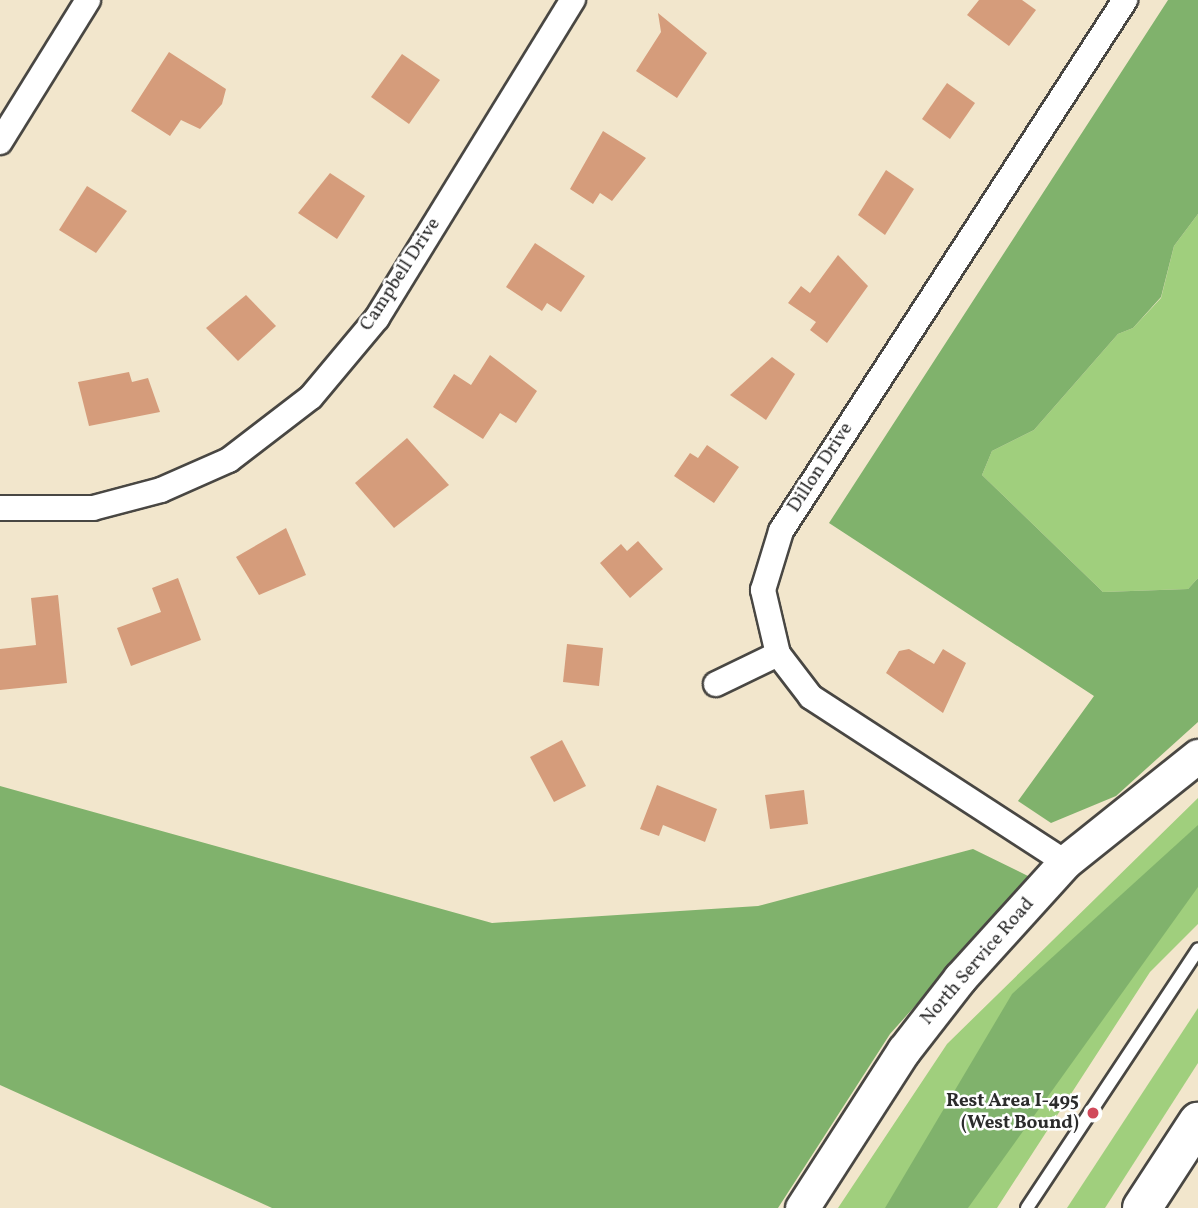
<!DOCTYPE html>
<html>
<head>
<meta charset="utf-8">
<style>
	body { margin:0 }
	#map { position:relative; width:1198px; height:1208px; overflow:hidden; background:#f2e6cc; font-family:Vollkorn,serif }
	div>[style] { position:absolute }
	[style*='--x'] { left:calc(var(--x)*1px); top:calc(var(--y)*1px); width:calc(var(--w)*1px); rotate:calc(var(--a)*1deg) }
	.green>* { inset:0; background:#a0cf7d }
	.forest>* { inset:0; background:#80b26c }
	.building>* { inset:0; background:#d59c7b }
	.roads { filter:drop-shadow(2px 0 #494743) drop-shadow(-2px 0 #494743) drop-shadow(0 2px #494743) drop-shadow(0 -2px #494743) }
	.lane>* { height:12px; margin:-6px; padding:0 6px; transform-origin:6px; border-radius:6px; background:#fff }
	.street>* { height:24px; margin:-12px; padding:0 12px; transform-origin:12px; border-radius:12px; background:#fff }
	.secondary>* { height:33px; margin:-16.5px; padding:0 16.5px; transform-origin:16.5px; border-radius:16.5px; background:#fff }
	.highway>* { height:38px; margin:-19px; padding:0 19px; transform-origin:19px; border-radius:19px; background:#fff }
	.dots>* { width:19px; height:19px; translate:-50% -50%; box-sizing:border-box; border:4px solid #fff; border-radius:50% }
	span { translate:-50% -50%; white-space:nowrap; text-align:center; line-height:1.15; -webkit-text-stroke:5px #fff; paint-order:stroke }
	.street-label { font-size:19px; color:#2b2b2b }
	.poi-label { font-size:19px; color:#2b2b2b; font-weight:700 }
	.right { translate:-100% -50%; text-align:right }
</style>
</head>
<body>
<div id="map">
	<div class="green">
		<div style="clip-path:polygon(1198px 214px,1198px 578px,1188px 589px,1103px 592px,982px 475px,992px 451px,1034px 430px,1118px 334px,1133px 328px,1161px 298px,1174px 246px)"></div>
		<div style="clip-path:polygon(1198px 798px,1198px 924px,1150px 972px,997px 1208px,838px 1208px,947px 1044px)"></div>
		<div style="clip-path:polygon(1198px 1008px,1198px 1063px,1105px 1208px,1067px 1208px)"></div>
	</div>
	<div class="forest">
		<div style="clip-path:polygon(1168px 0,1198px 0,1198px 214px,1174px 246px,1161px 297px,1133px 328px,1118px 334px,1034px 430px,992px 451px,982px 475px,1103px 592px,1188px 589px,1198px 578px,1198px 722px,1116px 796px,1051px 823px,1018px 801px,1094px 696px,829px 523px)"></div>
		<div style="clip-path:polygon(0 786px,492px 923px,758px 906px,973px 849px,1030px 877px,890px 1034px,778px 1208px,272px 1208px,0 1085px)"></div>
		<div style="clip-path:polygon(1198px 825px,1198px 887px,968px 1208px,885px 1208px,1012px 994px)"></div>
	</div>
	<div class="building">
		<div style="clip-path:polygon(979px 0,1022px 0,1036px 10px,1009px 46px,967px 15px)"></div>
		<div style="clip-path:polygon(658px 13px,707px 53px,677px 98px,636px 71px,661px 32px)"></div>
		<div style="clip-path:polygon(169px 52px,226px 89px,222px 104px,200px 129px,181px 120px,170px 136px,131px 111px)"></div>
		<div style="clip-path:polygon(402px 54px,440px 80px,409px 124px,371px 97px)"></div>
		<div style="clip-path:polygon(947px 83px,975px 103px,950px 139px,922px 119px)"></div>
		<div style="clip-path:polygon(603px 131px,646px 158px,612px 201px,600px 193px,593px 204px,570px 189px)"></div>
		<div style="clip-path:polygon(886px 170px,914px 189px,885px 235px,858px 215px)"></div>
		<div style="clip-path:polygon(330px 173px,365px 196px,337px 239px,298px 213px)"></div>
		<div style="clip-path:polygon(87px 186px,127px 211px,96px 253px,59px 230px)"></div>
		<div style="clip-path:polygon(535px 243px,585px 276px,561px 312px,547px 303px,542px 311px,506px 287px)"></div>
		<div style="clip-path:polygon(838px 255px,868px 286px,827px 343px,810px 330px,816px 322px,788px 303px,801px 286px,810px 293px)"></div>
		<div style="clip-path:polygon(246px 295px,276px 326px,238px 361px,206px 328px)"></div>
		<div style="clip-path:polygon(490px 355px,537px 391px,516px 423px,500px 413px,483px 439px,433px 407px,454px 374px,471px 385px)"></div>
		<div style="clip-path:polygon(772px 357px,795px 374px,766px 420px,730px 395px)"></div>
		<div style="clip-path:polygon(129px 372px,132px 382px,148px 378px,160px 412px,89px 426px,78px 382px)"></div>
		<div style="clip-path:polygon(407px 438px,449px 485px,394px 528px,355px 483px)"></div>
		<div style="clip-path:polygon(707px 445px,739px 467px,714px 503px,674px 476px,690px 453px,698px 458px)"></div>
		<div style="clip-path:polygon(286px 528px,306px 575px,259px 595px,236px 557px)"></div>
		<div style="clip-path:polygon(638px 541px,663px 569px,630px 598px,600px 563px,621px 544px,627px 551px)"></div>
		<div style="clip-path:polygon(178px 578px,201px 640px,131px 666px,117px 628px,161px 612px,152px 588px)"></div>
		<div style="clip-path:polygon(58px 595px,67px 683px,0 690px,0 649px,36px 645px,31px 598px)"></div>
		<div style="clip-path:polygon(567px 644px,603px 648px,599px 686px,563px 682px)"></div>
		<div style="clip-path:polygon(909px 649px,934px 664px,943px 649px,966px 663px,943px 713px,886px 673px,899px 651px)"></div>
		<div style="clip-path:polygon(562px 740px,586px 786px,554px 802px,530px 757px)"></div>
		<div style="clip-path:polygon(657px 785px,717px 809px,705px 842px,663px 825px,659px 836px,640px 829px)"></div>
		<div style="clip-path:polygon(804px 790px,808px 824px,770px 829px,765px 795px)"></div>
	</div>
	<div class="roads">
		<div class="lane">
			<div style="--x:1027;--y:1208;--w:310;--a:-56.5"></div>
		</div>
		<div class="street">
			<div style="--x:0;--y:142;--w:167;--a:-58.2"></div>
			<div style="--x:0;--y:508;--w:93;--a:0"></div>
			<div style="--x:93;--y:508;--w:70;--a:-14.8"></div>
			<div style="--x:161;--y:490;--w:74;--a:-23.8"></div>
			<div style="--x:229;--y:460;--w:103;--a:-37.5"></div>
			<div style="--x:311;--y:397;--w:103;--a:-50.1"></div>
			<div style="--x:377;--y:318;--w:374;--a:-58.4"></div>
			<div style="--x:716;--y:684;--w:69;--a:-25.8"></div>
			<div style="--x:1065;--y:862;--w:303;--a:-147"></div>
			<div style="--x:811;--y:697;--w:54;--a:-127.5"></div>
			<div style="--x:778;--y:654;--w:66;--a:-103.2"></div>
			<div style="--x:763;--y:590;--w:62;--a:-73"></div>
			<div style="--x:781;--y:531;--w:633;--a:-57.06"></div>
		</div>
		<div class="secondary">
			<div style="--x:802;--y:1208;--w:188;--a:-57.2"></div>
			<div style="--x:904;--y:1050;--w:91;--a:-52.1"></div>
			<div style="--x:960;--y:978;--w:156;--a:-47.8"></div>
			<div style="--x:1065;--y:862;--w:170;--a:-38.6"></div>
		</div>
		<div class="highway">
			<div style="--x:1142;--y:1208;--w:103;--a:-56.9"></div>
		</div>
	</div>
	<div class="dots">
		<div style="left:1093px;top:1113px;background:#d1495b"></div>
	</div>
	<div class="street-label">
		<span style="left:401px;top:275px;rotate:-57deg">Campbell Drive</span>
		<span style="left:821px;top:468px;rotate:-57deg">Dillon Drive</span>
		<span style="left:978px;top:962px;rotate:-49deg">North Service Road</span>
	</div>
	<div class="poi-label">
		<span class="right" style="left:1079px;top:1113px">Rest Area I-495<br>(West Bound)</span>
	</div>
</div>
</body>
</html>
